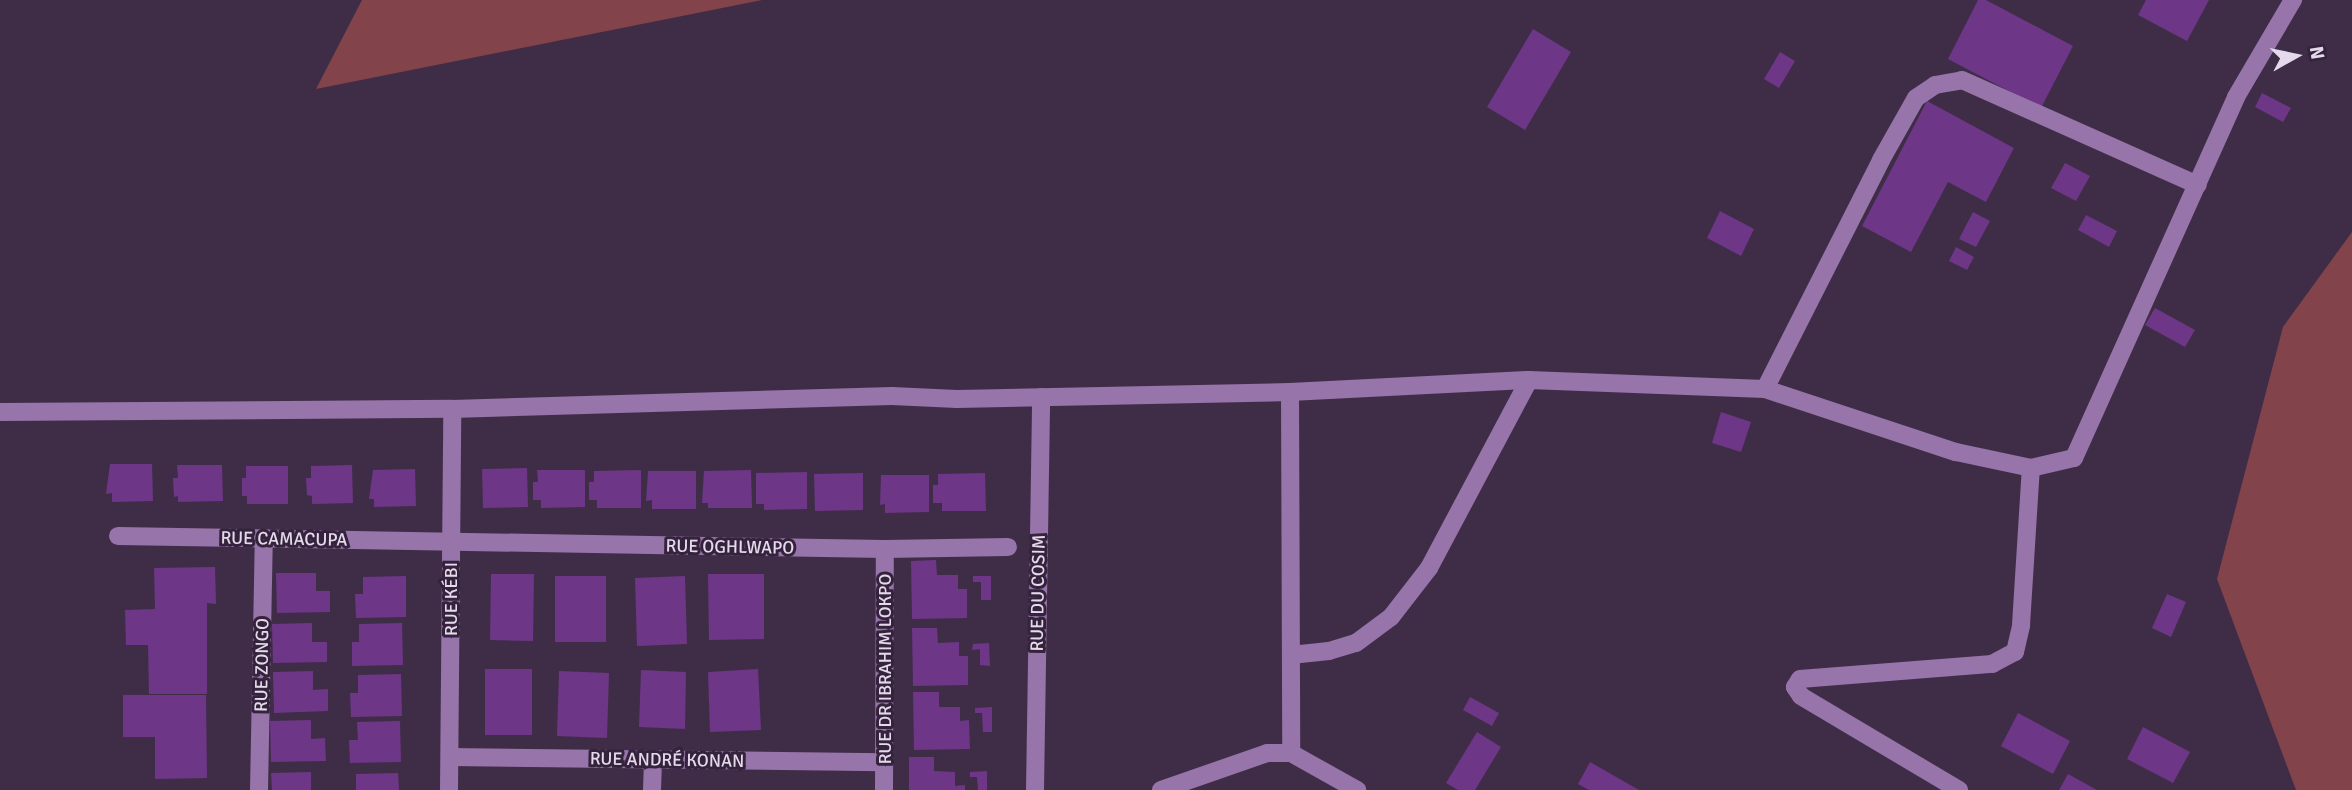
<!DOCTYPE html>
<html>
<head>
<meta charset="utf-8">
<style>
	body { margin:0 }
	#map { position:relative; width:2352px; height:790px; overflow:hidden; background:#3f2d48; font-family:Signika,sans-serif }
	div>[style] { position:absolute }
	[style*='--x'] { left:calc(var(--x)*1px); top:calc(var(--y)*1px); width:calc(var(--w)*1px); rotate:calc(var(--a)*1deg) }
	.green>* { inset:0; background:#83434a }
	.building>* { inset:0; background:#6d3686 }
	.minor>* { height:18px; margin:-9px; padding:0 9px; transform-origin:9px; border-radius:9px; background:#9774a9 }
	span { translate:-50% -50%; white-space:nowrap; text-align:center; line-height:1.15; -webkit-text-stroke:6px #35233d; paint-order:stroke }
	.street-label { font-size:18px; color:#e5daeb }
	.north { position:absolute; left:2261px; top:21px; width:70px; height:70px; -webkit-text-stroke:5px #35233d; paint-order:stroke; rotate:81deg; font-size:19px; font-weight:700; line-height:28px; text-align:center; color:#e5daeb }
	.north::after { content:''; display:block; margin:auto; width:24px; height:32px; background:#e5daeb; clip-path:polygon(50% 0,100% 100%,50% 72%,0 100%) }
</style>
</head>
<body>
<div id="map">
	<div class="green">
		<div style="clip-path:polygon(362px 0,762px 0,316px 89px)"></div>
		<div style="clip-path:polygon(2352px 232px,2352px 790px,2296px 790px,2217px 579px,2283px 327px)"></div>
	</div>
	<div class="building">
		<div style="clip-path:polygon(1978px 0,1986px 0,2073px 46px,2041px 108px,1948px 59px)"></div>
		<div style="clip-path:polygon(2146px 0,2209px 0,2187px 41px,2138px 15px)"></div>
		<div style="clip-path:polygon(1533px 29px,1571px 52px,1525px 130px,1487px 107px)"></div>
		<div style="clip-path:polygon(1780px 52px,1795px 61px,1779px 88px,1764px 79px)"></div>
		<div style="clip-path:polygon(2262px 93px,2291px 108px,2283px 122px,2255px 107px)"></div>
		<div style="clip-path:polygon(1927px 101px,2014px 148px,1986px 202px,1948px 182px,1911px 252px,1862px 226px)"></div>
		<div style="clip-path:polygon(2065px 163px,2090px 176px,2076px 201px,2051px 188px)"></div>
		<div style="clip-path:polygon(1720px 211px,1754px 229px,1741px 256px,1707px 238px)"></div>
		<div style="clip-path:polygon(1973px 212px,1990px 221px,1976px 247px,1959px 239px)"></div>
		<div style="clip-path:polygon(2086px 215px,2117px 231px,2109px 247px,2078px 230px)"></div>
		<div style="clip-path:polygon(1956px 247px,1974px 257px,1967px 270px,1949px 261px)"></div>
		<div style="clip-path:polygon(2155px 308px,2195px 330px,2185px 347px,2145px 325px)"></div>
		<div style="clip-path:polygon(1721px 412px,1751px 422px,1741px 452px,1712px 443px)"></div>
		<div style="clip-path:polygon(110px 464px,152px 464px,153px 501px,112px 502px,112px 493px,106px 494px)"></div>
		<div style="clip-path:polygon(177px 465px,222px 465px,223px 501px,178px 502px,178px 496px,174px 497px,173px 478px,178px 478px)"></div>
		<div style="clip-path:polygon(352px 465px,353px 503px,312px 504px,312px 496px,307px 495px,306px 478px,311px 478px,311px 466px)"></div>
		<div style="clip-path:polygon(246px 466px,288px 466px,288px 504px,247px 504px,247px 496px,242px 496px,242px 478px,246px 478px)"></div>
		<div style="clip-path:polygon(527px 468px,528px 507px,483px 508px,482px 469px)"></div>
		<div style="clip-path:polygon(415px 469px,416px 506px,374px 507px,374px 499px,369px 499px,373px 470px)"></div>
		<div style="clip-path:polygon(537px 470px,585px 470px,585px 507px,541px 508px,541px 500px,533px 500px,533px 482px,538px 482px)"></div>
		<div style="clip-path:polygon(641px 470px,641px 508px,597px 508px,597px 500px,589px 500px,589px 482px,594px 482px,594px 471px)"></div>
		<div style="clip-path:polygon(751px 470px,752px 508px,708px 508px,708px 503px,702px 503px,704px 471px)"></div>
		<div style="clip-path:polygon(648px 471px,696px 471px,696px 509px,652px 509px,652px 500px,646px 501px)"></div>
		<div style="clip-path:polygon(807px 472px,807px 509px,764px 510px,764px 504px,756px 504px,756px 473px)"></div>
		<div style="clip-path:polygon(863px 473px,863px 510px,815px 511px,814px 474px)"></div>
		<div style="clip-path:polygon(985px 473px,986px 511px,942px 511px,942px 503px,933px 503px,933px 485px,938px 485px,938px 474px)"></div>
		<div style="clip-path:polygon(881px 475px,929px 475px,929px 512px,885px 513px,885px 504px,880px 505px)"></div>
		<div style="clip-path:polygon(936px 560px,937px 575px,958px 575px,958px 589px,967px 589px,967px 618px,912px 619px,911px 561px)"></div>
		<div style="clip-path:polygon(215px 567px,216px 604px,207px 603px,207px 694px,149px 694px,148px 645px,126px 645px,125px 610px,155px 609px,154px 568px)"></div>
		<div style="clip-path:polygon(276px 573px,316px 573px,316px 591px,330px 591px,330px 612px,277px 613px)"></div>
		<div style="clip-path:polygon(491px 574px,534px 574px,533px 641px,490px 640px)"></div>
		<div style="clip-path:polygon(708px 574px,764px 574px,764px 639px,709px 640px)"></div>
		<div style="clip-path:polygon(406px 576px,406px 617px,356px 618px,355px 594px,363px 594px,363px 577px)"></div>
		<div style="clip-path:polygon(555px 576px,606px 576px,606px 642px,555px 642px)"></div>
		<div style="clip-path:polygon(685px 576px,687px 644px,637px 646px,635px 578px)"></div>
		<div style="clip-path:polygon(973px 576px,991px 576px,991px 600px,981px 600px,981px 582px,973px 582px)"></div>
		<div style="clip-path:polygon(2167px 594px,2186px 602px,2171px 637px,2152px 628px)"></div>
		<div style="clip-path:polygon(312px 623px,312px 642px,327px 642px,327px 662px,273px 663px,272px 624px)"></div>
		<div style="clip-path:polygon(402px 623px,403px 665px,352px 666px,352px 642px,359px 642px,359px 624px)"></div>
		<div style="clip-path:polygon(912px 628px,937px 628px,938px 643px,959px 642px,959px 656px,968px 656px,968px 685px,913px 686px)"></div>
		<div style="clip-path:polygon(989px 643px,990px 666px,980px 665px,980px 649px,972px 650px,973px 644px)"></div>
		<div style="clip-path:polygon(485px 669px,532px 669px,532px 735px,485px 735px)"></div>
		<div style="clip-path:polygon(758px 669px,761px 730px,710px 732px,708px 672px)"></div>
		<div style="clip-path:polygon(641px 670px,686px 672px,685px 729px,639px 727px)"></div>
		<div style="clip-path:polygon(313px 671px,313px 690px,328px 689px,328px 711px,274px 713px,273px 672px)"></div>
		<div style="clip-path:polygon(559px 671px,609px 673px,607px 738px,557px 736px)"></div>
		<div style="clip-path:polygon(401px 674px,402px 716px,351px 717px,350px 693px,358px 693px,358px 675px)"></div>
		<div style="clip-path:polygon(913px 692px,939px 692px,939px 707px,960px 707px,960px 721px,969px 720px,970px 749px,914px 750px)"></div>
		<div style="clip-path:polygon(123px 695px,206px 695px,207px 778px,155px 779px,155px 737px,123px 737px)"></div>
		<div style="clip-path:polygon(1470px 697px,1499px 713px,1492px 726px,1463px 710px)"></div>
		<div style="clip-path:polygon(992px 707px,992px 732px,983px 732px,982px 713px,975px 713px,975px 708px)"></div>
		<div style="clip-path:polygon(2018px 713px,2070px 741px,2053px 774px,2001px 746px)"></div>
		<div style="clip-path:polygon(311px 720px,311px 739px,325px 738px,326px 761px,271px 762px,270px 721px)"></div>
		<div style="clip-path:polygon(400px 721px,401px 762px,350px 763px,349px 740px,358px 740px,357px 722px)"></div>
		<div style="clip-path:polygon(2143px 727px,2190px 752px,2173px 783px,2127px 759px)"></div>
		<div style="clip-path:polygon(1477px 732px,1501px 747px,1475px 790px,1458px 790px,1446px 783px)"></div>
		<div style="clip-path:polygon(909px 757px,934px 757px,934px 771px,955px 772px,955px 786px,965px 785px,965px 790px,909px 790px)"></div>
		<div style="clip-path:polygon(1590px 762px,1639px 790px,1589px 790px,1578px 784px)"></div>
		<div style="clip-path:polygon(987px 771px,987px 790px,978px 790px,977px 777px,970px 777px,970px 772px)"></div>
		<div style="clip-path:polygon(311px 772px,311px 790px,272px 790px,271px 773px)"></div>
		<div style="clip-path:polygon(398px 773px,399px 790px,356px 790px,356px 774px)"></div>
		<div style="clip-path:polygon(2068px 774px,2097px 790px,2059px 790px)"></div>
	</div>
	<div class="minor">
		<div style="--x:1765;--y:389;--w:257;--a:-63.1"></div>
		<div style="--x:1881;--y:160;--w:71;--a:-60.6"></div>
		<div style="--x:1916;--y:98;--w:23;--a:-34"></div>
		<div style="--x:1935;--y:85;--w:27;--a:-10"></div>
		<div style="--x:1962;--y:80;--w:258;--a:24"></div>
		<div style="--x:1290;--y:392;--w:361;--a:89.8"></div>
		<div style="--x:0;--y:412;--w:452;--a:-0.4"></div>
		<div style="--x:452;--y:409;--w:440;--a:-1.7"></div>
		<div style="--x:892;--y:396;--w:65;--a:2.6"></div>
		<div style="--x:957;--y:399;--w:333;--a:-1.2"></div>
		<div style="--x:1290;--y:392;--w:239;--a:-2.9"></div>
		<div style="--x:1529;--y:380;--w:236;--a:2.2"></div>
		<div style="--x:1765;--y:389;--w:201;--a:18.3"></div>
		<div style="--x:1956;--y:452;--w:77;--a:12"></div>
		<div style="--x:2031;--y:468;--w:44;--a:-13.1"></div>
		<div style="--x:2074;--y:458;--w:396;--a:-65.8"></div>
		<div style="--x:2236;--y:97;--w:113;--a:-59.6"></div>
		<div style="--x:118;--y:536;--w:767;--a:0.97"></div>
		<div style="--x:885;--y:549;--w:123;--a:-0.9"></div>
		<div style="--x:1291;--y:655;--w:38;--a:-6"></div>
		<div style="--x:1329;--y:651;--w:28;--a:-17"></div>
		<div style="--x:1356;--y:643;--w:44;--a:-36.6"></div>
		<div style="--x:1391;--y:617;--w:62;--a:-52.2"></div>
		<div style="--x:1429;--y:568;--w:213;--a:-62"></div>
		<div style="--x:450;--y:757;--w:434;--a:0.7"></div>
		<div style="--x:259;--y:790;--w:251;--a:-88.9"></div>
		<div style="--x:449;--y:790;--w:381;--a:-89.5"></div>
		<div style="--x:652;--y:790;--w:30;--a:-88"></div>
		<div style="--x:884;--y:790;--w:241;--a:-89.8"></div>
		<div style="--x:1035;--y:790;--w:393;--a:-89.1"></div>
		<div style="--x:1161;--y:790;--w:112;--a:-19.2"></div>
		<div style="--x:1267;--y:753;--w:24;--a:0"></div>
		<div style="--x:1291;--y:753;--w:76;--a:29.3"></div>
		<div style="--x:1959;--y:790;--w:184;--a:-149.3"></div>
		<div style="--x:1801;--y:696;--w:11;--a:-124"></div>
		<div style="--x:1795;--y:687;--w:9;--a:-58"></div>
		<div style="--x:1800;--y:679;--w:193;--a:-4.5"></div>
		<div style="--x:1992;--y:664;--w:26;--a:-28"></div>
		<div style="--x:2015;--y:652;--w:28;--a:-77"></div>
		<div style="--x:2021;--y:625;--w:157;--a:-86.4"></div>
	</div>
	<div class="street-label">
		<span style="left:284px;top:539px;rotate:1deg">RUE CAMACUPA</span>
		<span style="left:730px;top:547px;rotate:1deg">RUE OGHLWAPO</span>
		<span style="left:1038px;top:593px;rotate:-89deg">RUE DU COSIM</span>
		<span style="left:451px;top:599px;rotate:-90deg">RUE KÉBI</span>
		<span style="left:262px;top:665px;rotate:-89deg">RUE ZONGO</span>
		<span style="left:885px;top:669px;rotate:-90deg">RUE DR IBRAHIM LOKPO</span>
		<span style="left:667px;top:760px;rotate:1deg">RUE ANDRÉ KONAN</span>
	</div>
	<div class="north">N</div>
</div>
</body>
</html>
